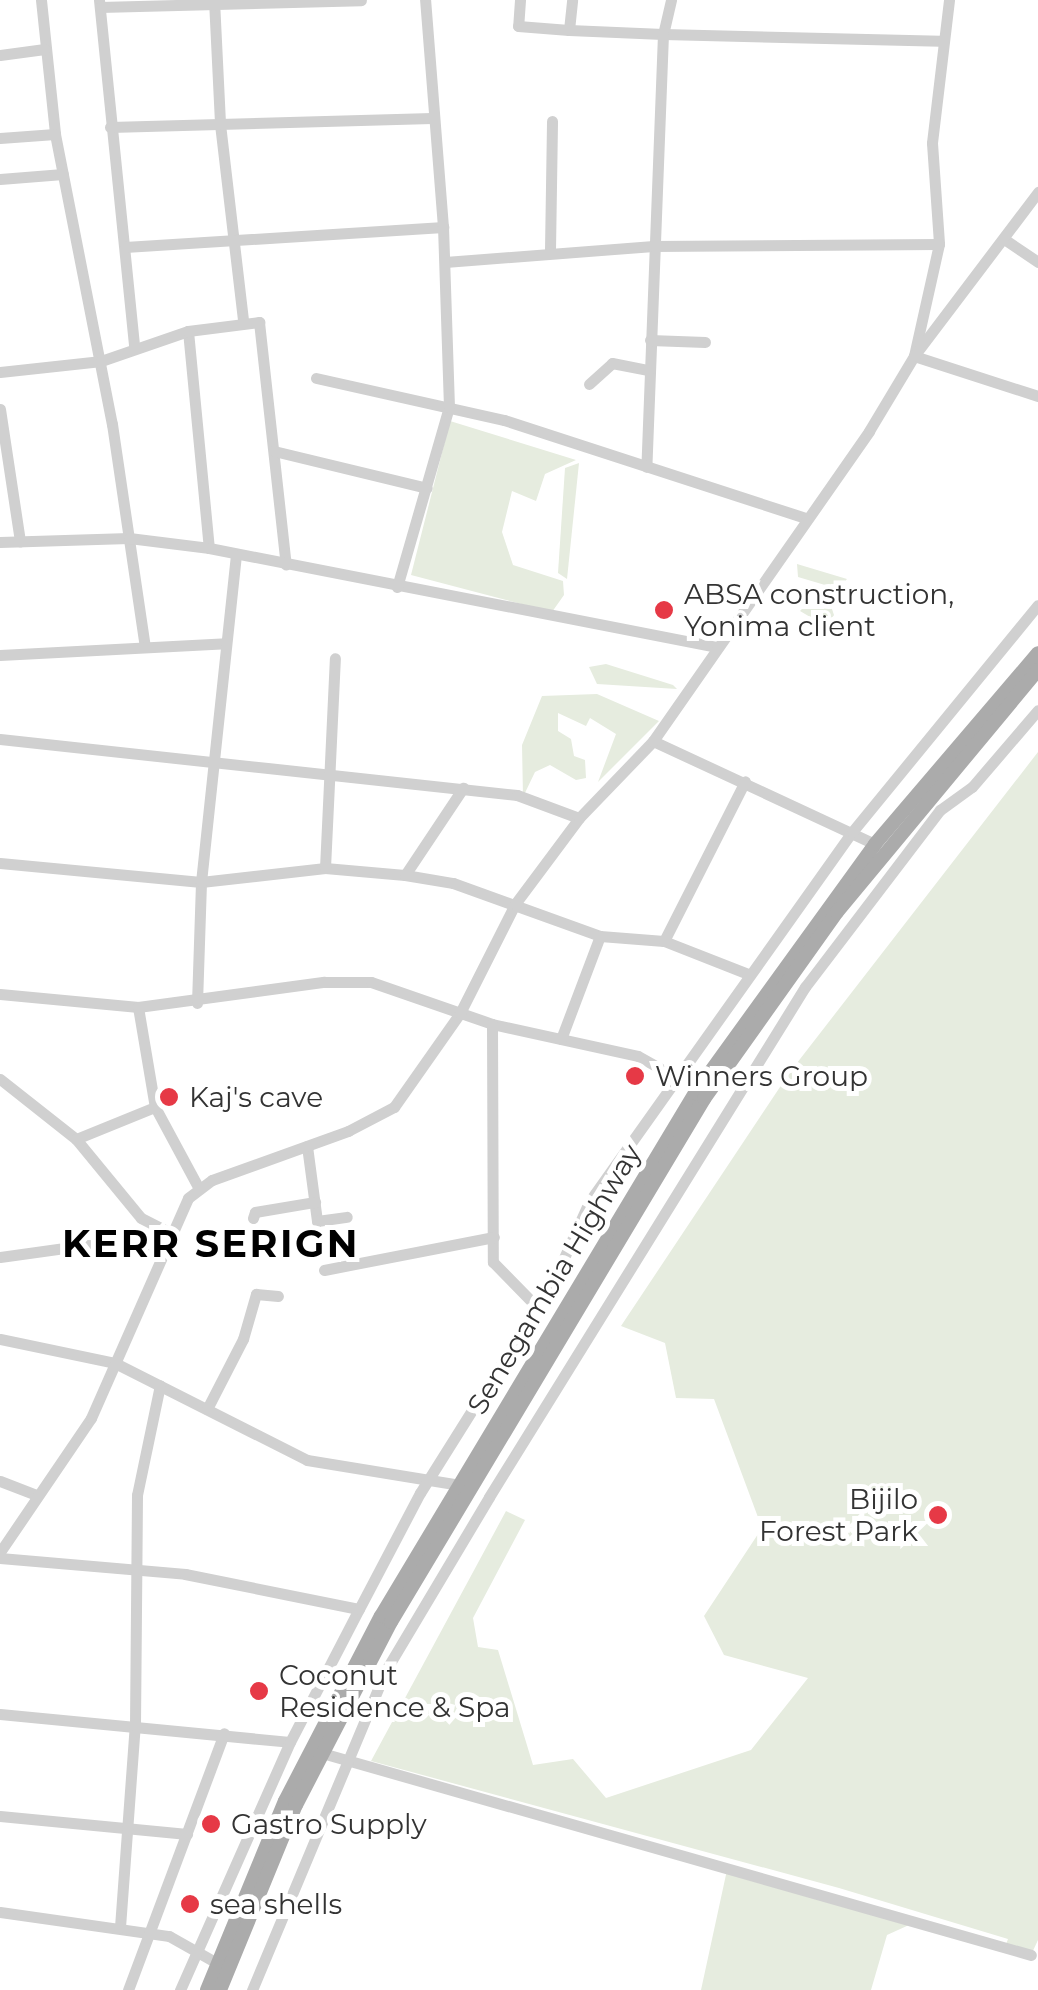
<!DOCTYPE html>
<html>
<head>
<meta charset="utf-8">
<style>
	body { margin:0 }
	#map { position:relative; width:1038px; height:1990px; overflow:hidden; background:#fff; font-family:Montserrat,sans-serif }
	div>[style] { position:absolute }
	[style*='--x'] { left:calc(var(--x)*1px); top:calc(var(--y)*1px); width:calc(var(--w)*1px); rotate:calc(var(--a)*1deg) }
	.green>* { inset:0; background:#e6ecdf }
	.minor>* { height:11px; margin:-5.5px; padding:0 5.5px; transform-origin:5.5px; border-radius:5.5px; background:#d0d0d0 }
	.major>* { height:14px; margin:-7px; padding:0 7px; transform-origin:7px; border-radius:7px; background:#ababab }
	.dots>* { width:28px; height:28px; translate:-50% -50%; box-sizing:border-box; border:5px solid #fff; border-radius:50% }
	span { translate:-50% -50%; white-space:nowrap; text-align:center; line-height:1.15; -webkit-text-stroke:10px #fff; paint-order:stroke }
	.poi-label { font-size:28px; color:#333 }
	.left { translate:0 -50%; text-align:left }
	.right { translate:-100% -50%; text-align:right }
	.street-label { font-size:28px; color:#333 }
	.district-label { font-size:38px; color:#000; font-weight:700; letter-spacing:2.5px }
</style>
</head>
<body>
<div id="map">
	<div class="green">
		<div style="clip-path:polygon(450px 421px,576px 460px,545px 474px,536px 501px,512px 491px,502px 532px,513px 565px,563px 581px,564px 595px,552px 612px,411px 575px)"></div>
		<div style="clip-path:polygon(579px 463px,567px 579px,558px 573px,565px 468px)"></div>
		<div style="clip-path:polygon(797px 564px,847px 579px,829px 600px,834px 615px,827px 627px,800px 611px,825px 585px,798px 577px)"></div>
		<div style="clip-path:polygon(606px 664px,673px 685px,677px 689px,597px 684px,589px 667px)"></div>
		<div style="clip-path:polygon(597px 694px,659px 721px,598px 782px,616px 734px,590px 718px,586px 726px,558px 713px,558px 731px,571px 739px,574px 756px,585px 760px,586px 778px,576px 780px,550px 765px,535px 772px,523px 797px,522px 745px,542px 696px)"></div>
		<div style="clip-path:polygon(1038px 752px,1038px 1940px,1031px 1955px,1005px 1947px,1008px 1939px,839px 1888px,371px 1761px,506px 1511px,525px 1520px,473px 1618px,478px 1647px,498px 1650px,533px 1765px,573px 1759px,606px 1798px,751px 1750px,808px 1678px,724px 1655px,704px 1616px,762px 1528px,714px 1399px,676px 1398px,665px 1343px,621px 1326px,790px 1072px)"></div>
		<div style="clip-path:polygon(727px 1870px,909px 1925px,887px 1935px,871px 1990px,701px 1990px)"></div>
	</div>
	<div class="minor">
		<div style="--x:41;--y:0;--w:135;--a:84"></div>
		<div style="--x:55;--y:134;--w:296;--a:78.9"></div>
		<div style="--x:112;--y:424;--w:225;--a:81.6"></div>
		<div style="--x:99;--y:0;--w:349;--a:84.2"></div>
		<div style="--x:214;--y:0;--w:124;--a:87.2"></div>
		<div style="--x:220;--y:124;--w:197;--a:83.3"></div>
		<div style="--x:520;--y:0;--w:26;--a:94"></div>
		<div style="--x:518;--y:26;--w:51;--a:4.5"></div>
		<div style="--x:569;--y:30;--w:30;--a:-84"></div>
		<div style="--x:671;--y:0;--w:35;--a:103"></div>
		<div style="--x:663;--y:34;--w:277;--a:1.4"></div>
		<div style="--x:949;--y:0;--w:144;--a:96.8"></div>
		<div style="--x:932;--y:143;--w:101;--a:86"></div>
		<div style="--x:939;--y:244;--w:115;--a:102.6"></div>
		<div style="--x:914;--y:356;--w:130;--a:17.9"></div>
		<div style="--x:100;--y:7;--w:261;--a:-1.5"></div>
		<div style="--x:569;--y:30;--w:94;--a:2.4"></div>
		<div style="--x:663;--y:34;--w:433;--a:92.2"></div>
		<div style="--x:0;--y:55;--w:45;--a:-7.6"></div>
		<div style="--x:110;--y:127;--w:322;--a:-1.6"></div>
		<div style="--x:0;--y:138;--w:55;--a:-4.2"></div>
		<div style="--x:0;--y:179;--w:63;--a:-4.5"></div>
		<div style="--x:1004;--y:239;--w:41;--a:34.1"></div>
		<div style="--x:125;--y:247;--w:319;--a:-3.6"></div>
		<div style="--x:443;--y:227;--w:228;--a:-94.5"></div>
		<div style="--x:550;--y:250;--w:129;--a:-89.1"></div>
		<div style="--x:445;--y:262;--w:209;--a:-4.4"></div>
		<div style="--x:653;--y:246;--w:286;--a:-0.4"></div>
		<div style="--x:188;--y:331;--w:218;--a:84.5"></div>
		<div style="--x:650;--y:340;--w:55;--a:2.1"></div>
		<div style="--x:0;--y:372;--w:102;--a:-6.2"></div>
		<div style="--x:101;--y:361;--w:92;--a:-19"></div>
		<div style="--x:188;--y:331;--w:72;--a:-7.2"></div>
		<div style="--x:259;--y:322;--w:244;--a:83.7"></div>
		<div style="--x:316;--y:378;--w:193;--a:12.6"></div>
		<div style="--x:504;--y:420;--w:317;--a:18"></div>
		<div style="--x:589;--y:384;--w:31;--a:-42"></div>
		<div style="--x:612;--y:363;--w:37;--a:11"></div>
		<div style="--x:0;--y:409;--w:134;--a:81.4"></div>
		<div style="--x:274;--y:451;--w:157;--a:13.6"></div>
		<div style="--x:0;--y:542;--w:129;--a:-1.8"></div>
		<div style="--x:129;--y:538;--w:81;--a:7.1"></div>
		<div style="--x:209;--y:548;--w:518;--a:11.03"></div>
		<div style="--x:397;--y:587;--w:187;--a:-73.9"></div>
		<div style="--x:449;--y:407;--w:180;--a:-91.9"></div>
		<div style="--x:0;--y:655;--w:226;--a:-3"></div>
		<div style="--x:0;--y:739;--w:520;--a:6.18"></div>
		<div style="--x:517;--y:795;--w:66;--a:20.4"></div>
		<div style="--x:653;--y:741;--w:245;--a:24.9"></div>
		<div style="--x:0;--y:863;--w:202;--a:5.4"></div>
		<div style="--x:201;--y:882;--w:125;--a:-6.4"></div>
		<div style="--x:325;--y:868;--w:80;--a:5"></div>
		<div style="--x:405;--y:875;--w:49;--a:9.5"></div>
		<div style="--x:453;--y:883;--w:156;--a:19.8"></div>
		<div style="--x:600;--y:936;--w:64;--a:4.5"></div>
		<div style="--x:664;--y:941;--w:90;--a:21.4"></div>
		<div style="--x:325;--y:868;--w:210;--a:-87.3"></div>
		<div style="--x:405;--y:875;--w:105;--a:-56.3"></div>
		<div style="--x:664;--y:941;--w:179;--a:-63.1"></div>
		<div style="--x:0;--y:994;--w:139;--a:5.4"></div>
		<div style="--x:138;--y:1007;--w:188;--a:-7.7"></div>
		<div style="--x:324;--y:982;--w:47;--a:0"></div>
		<div style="--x:371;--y:982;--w:128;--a:19.1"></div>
		<div style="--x:492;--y:1024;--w:149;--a:12.4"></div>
		<div style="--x:638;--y:1056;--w:47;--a:29.3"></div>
		<div style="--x:197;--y:1003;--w:121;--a:-88.1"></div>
		<div style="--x:201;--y:882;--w:329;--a:-83.9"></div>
		<div style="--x:138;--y:1007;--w:101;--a:80.4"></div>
		<div style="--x:155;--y:1107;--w:91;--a:61.7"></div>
		<div style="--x:492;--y:1024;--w:238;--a:89.8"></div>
		<div style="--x:493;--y:1262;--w:60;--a:45.7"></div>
		<div style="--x:561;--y:1039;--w:110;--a:-69.3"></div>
		<div style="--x:0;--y:1079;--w:97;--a:38.3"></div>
		<div style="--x:76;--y:1139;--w:102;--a:50.6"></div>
		<div style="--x:141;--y:1218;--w:33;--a:27"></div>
		<div style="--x:76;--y:1139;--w:85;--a:-22.1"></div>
		<div style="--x:307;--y:1146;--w:76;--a:82.4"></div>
		<div style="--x:317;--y:1221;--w:30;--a:-8"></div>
		<div style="--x:253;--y:1218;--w:6;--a:-72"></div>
		<div style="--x:255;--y:1212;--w:61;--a:-9.5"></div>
		<div style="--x:0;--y:1257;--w:87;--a:-7.9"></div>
		<div style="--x:86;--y:1245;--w:78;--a:1.5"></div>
		<div style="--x:324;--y:1270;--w:173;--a:-11"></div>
		<div style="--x:0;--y:1339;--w:117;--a:11.8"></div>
		<div style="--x:115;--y:1363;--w:215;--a:26.8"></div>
		<div style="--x:307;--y:1460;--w:155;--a:9.3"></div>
		<div style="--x:207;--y:1409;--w:79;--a:-62.8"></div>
		<div style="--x:243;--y:1339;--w:47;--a:-73.9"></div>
		<div style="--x:256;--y:1294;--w:22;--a:5"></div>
		<div style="--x:0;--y:1481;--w:40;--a:21"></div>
		<div style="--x:0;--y:1552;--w:162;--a:-55.8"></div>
		<div style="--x:91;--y:1418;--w:240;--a:-66.2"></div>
		<div style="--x:188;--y:1198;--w:30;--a:-37"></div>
		<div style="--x:212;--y:1180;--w:145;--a:-19.8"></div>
		<div style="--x:348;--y:1131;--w:52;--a:-27.6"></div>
		<div style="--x:394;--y:1107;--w:115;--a:-54.9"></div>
		<div style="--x:460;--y:1013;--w:122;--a:-63.2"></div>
		<div style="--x:515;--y:904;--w:107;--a:-53.3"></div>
		<div style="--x:579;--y:818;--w:107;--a:-46.1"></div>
		<div style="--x:653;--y:741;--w:378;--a:-55.1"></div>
		<div style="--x:869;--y:431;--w:87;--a:-59"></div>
		<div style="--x:914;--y:356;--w:206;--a:-52.9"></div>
		<div style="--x:0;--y:1558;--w:186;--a:4.9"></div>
		<div style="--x:185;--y:1574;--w:177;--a:11.4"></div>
		<div style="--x:0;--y:1714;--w:291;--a:5.5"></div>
		<div style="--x:322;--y:1753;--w:737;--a:15.9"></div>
		<div style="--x:0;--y:1816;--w:188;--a:5.5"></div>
		<div style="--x:0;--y:1912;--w:171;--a:8.1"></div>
		<div style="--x:169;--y:1936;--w:55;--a:29.4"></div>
		<div style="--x:120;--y:1927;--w:203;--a:-85.8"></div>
		<div style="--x:135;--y:1725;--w:230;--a:-89.5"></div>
		<div style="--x:137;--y:1495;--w:112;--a:-78.2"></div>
		<div style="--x:128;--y:1990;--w:274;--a:-69.5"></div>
		<div style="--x:180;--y:1990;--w:271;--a:-66.1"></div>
		<div style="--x:290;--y:1742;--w:150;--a:-62.6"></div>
		<div style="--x:359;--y:1609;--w:131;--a:-62.3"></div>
		<div style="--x:420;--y:1493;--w:254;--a:-57.9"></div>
		<div style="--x:555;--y:1278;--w:83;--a:-65.9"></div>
		<div style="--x:589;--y:1202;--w:454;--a:-54.6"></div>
		<div style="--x:852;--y:832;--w:293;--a:-50.7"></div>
		<div style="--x:252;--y:1990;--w:347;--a:-67.3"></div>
		<div style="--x:386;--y:1670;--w:201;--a:-59.2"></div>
		<div style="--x:489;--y:1497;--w:600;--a:-58.22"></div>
		<div style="--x:805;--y:987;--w:223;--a:-52.7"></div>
		<div style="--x:940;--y:810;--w:39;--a:-36"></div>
		<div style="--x:972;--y:787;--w:101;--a:-49.4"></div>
	</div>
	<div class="major">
		<div style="--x:207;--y:1990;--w:204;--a:-67.6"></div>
		<div style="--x:285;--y:1801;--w:208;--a:-62.6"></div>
		<div style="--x:381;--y:1616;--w:610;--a:-59.02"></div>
		<div style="--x:695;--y:1093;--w:307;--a:-54.1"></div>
		<div style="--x:875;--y:844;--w:251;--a:-49.5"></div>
		<div style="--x:220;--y:1990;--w:200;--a:-67.7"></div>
		<div style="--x:296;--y:1805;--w:206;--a:-62.6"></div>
		<div style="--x:391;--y:1622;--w:610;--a:-59.1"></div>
		<div style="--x:704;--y:1099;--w:229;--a:-54.6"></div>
		<div style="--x:837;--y:912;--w:315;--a:-50.3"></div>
	</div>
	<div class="dots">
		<div style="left:664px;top:610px;background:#e63946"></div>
		<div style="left:635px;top:1076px;background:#e63946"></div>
		<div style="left:169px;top:1097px;background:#e63946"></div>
		<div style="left:938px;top:1515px;background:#e63946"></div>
		<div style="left:259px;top:1691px;background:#e63946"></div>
		<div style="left:211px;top:1824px;background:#e63946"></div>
		<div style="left:190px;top:1904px;background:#e63946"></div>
	</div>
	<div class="poi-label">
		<span class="left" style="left:684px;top:610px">ABSA construction,<br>Yonima client</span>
		<span class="left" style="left:655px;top:1076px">Winners Group</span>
		<span class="left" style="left:189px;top:1097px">Kaj's cave</span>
		<span class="right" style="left:918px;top:1515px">Bijilo<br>Forest Park</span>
		<span class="left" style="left:279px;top:1691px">Coconut<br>Residence &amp; Spa</span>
		<span class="left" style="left:231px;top:1824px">Gastro Supply</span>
		<span class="left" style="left:210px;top:1904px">sea shells</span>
	</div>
	<div class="street-label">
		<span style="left:554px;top:1279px;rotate:-59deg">Senegambia Highway</span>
	</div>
	<div class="district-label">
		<span style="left:211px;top:1244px">KERR SERIGN</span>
	</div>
</div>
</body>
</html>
